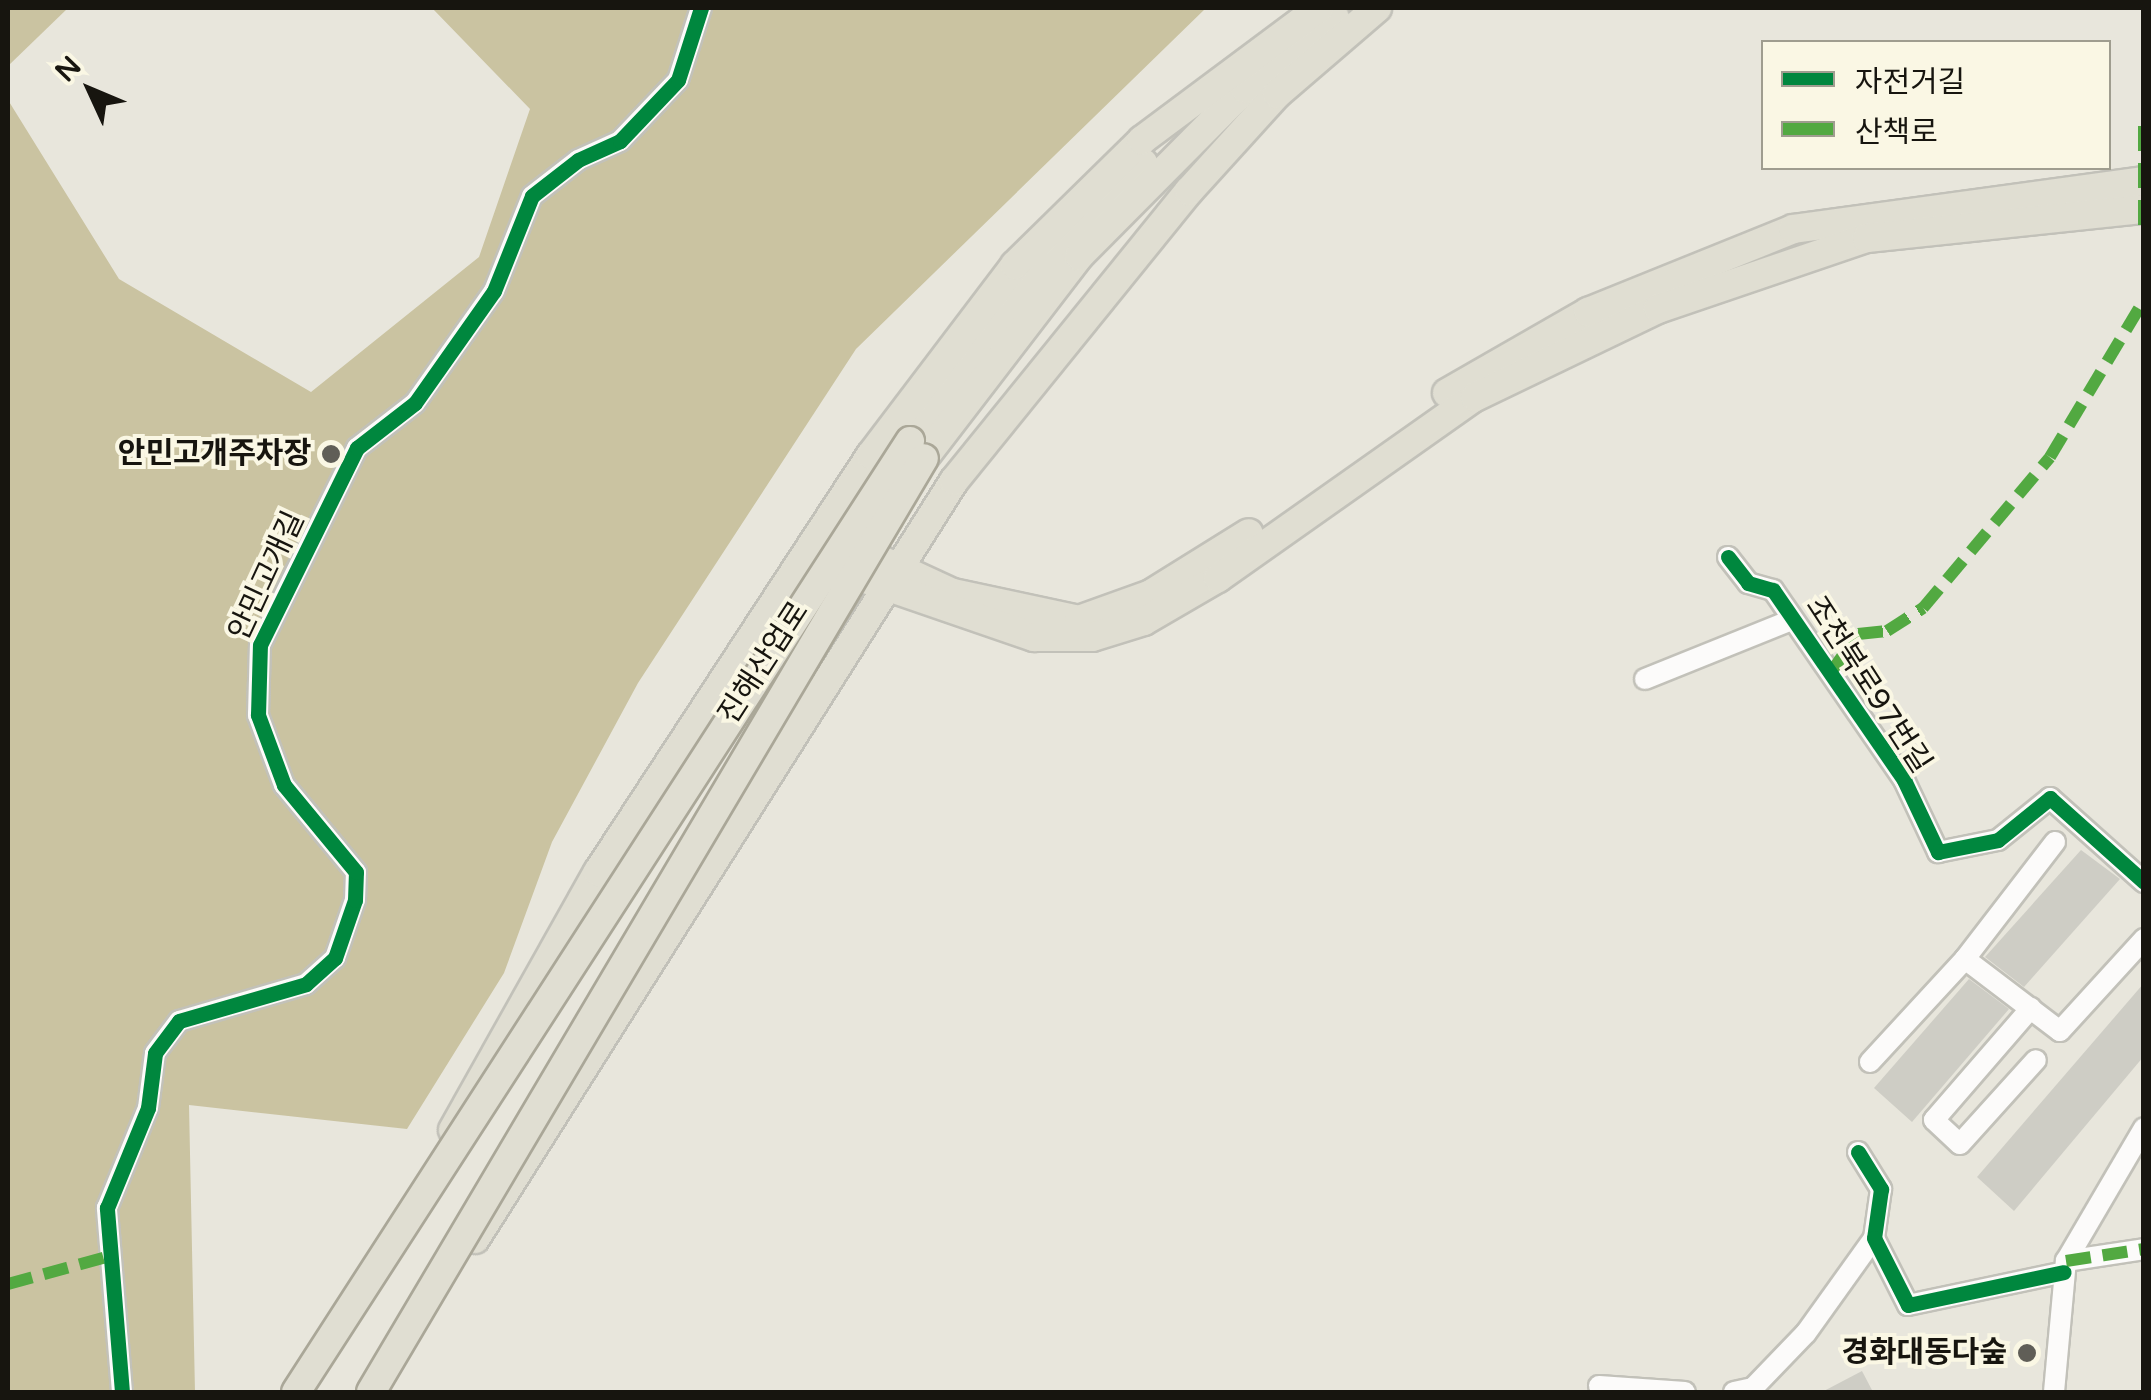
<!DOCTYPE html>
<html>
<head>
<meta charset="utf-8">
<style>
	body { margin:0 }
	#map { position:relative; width:2151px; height:1400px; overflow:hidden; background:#e8e6dc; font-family:"Varela Round","Noto Sans KR",sans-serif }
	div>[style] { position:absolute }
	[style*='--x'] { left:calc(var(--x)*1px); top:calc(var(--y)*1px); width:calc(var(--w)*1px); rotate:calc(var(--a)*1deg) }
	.forest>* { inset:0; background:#cac3a1 }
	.building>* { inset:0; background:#cecdc5 }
	.roads { filter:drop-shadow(2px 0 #c2c1b9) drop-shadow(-2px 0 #c2c1b9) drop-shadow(0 2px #c2c1b9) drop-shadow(0 -2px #c2c1b9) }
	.minor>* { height:20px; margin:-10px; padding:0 10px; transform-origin:10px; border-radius:10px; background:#fcfbfa }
	.highway>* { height:28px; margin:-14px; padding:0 14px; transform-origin:14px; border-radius:14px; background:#e0ded2 }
	.bridges { filter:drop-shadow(2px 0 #aaa798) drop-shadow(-2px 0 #aaa798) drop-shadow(0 2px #aaa798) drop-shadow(0 -2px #aaa798) }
	.highway-bridge>* { height:28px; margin:-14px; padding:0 14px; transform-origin:14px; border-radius:14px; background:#e0ded2 }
	.quiet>* { height:12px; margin-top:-6px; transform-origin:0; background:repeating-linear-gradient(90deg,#52a941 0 25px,transparent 0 37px) }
	.cycleway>* { height:15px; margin:-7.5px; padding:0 7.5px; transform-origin:7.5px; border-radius:7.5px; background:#00873e }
	.dots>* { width:28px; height:28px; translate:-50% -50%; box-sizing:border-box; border:5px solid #faf7e4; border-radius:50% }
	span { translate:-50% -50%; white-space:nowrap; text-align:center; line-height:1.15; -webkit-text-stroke:8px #faf7e4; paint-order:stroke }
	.poi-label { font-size:30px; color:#17150f; font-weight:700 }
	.right { translate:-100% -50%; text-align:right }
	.street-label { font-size:30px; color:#17150f }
	.frame { position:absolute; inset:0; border:10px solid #17150f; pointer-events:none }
	.legend { position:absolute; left:1761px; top:40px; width:350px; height:130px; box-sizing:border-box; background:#faf7e4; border:2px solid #9f9d8f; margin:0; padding:12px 18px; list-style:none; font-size:30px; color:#17150f }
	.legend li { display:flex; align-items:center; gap:20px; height:50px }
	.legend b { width:50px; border:2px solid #9f9d8f }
	.north { position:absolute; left:40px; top:40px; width:100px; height:100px; -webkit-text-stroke:8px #faf7e4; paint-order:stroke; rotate:314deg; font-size:28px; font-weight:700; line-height:40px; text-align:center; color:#17150f }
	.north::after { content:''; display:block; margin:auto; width:35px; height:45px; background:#17150f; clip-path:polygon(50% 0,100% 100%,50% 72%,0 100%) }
</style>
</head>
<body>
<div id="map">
	<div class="forest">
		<div style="clip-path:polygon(8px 8px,68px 8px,8px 66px)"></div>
		<div style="clip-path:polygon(432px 8px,1206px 8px,856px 349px,638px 683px,552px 842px,504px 973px,407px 1129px,189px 1105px,195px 1392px,8px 1392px,8px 100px,119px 279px,311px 392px,479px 257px,530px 109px)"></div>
	</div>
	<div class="building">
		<div style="clip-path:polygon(2081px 850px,2120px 879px,2024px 987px,1985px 957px)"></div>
		<div style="clip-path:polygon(1969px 979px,2009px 1009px,1912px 1122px,1874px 1088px)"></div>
		<div style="clip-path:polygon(2144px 983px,2144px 1056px,2014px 1211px,1977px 1177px)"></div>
		<div style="clip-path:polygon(1862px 1371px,1873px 1392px,1822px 1392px)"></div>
	</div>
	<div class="roads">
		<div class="minor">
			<div style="--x:1728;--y:557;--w:33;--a:52"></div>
			<div style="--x:1748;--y:583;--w:26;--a:16"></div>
			<div style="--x:1773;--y:590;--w:231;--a:55.4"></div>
			<div style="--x:1904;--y:780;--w:80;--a:64.7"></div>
			<div style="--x:1938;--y:852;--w:61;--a:-11.3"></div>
			<div style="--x:1998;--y:840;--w:67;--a:-38.9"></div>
			<div style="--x:2050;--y:798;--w:126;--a:41.8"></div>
			<div style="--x:1645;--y:679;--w:158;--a:-21.9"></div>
			<div style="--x:2055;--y:842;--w:148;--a:127.6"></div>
			<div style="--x:1965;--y:959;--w:119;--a:37.2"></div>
			<div style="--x:2060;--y:1031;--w:125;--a:-47.6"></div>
			<div style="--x:2031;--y:1008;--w:148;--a:130.9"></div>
			<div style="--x:1934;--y:1120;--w:35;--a:43"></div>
			<div style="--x:1960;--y:1144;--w:113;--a:-47.9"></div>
			<div style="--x:1870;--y:1062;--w:140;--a:-47.3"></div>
			<div style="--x:1858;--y:1152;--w:44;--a:58.1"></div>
			<div style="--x:1881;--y:1189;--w:49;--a:98.1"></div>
			<div style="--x:1874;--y:1238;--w:75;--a:63.1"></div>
			<div style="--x:1908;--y:1305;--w:159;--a:-11.9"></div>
			<div style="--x:2066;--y:1261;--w:79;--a:-8.7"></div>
			<div style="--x:1599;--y:1386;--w:86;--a:4"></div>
			<div style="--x:122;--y:1392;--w:185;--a:-94.7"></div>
			<div style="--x:107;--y:1208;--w:108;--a:-67.7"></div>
			<div style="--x:148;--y:1108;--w:55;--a:-82.7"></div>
			<div style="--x:155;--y:1053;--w:40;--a:-53"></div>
			<div style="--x:179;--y:1021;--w:132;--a:-16.2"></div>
			<div style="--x:306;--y:984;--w:39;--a:-42"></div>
			<div style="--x:335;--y:958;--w:61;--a:-71"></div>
			<div style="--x:355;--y:900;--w:28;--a:-88"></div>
			<div style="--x:356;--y:872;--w:113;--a:-129.6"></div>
			<div style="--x:284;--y:785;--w:75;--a:-110.4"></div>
			<div style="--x:258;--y:715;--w:70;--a:-88.4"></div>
			<div style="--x:260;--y:645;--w:220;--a:-63.8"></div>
			<div style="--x:357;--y:448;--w:73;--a:-37.8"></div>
			<div style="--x:415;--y:403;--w:137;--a:-54.8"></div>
			<div style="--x:494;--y:291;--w:102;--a:-68.2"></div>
			<div style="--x:532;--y:196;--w:58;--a:-38"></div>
			<div style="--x:578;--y:160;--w:46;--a:-24.3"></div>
			<div style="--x:620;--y:141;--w:84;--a:-46.4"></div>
			<div style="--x:678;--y:80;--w:76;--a:-72.3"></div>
			<div style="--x:1734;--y:1392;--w:19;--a:-12"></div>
			<div style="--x:1753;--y:1388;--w:76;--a:-46.1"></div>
			<div style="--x:1806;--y:1333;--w:117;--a:-54.4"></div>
			<div style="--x:2054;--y:1392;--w:132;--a:-84.8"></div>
			<div style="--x:2066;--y:1261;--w:154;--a:-59.6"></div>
		</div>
		<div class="highway">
			<div style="--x:1447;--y:393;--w:163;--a:-29.9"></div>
			<div style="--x:1588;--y:312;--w:221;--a:-22"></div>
			<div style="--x:1793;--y:229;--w:354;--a:-7.8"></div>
			<div style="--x:910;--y:441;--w:130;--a:-54.4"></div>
			<div style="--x:986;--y:335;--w:233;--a:-47.6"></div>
			<div style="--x:924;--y:458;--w:255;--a:-52.5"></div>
			<div style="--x:1079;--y:256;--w:235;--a:-45.2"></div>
			<div style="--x:1245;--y:89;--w:115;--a:-38.7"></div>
			<div style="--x:879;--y:559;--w:81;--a:24.7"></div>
			<div style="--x:953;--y:593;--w:129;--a:12.1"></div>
			<div style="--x:1079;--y:620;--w:77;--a:-19.9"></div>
			<div style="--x:1151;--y:594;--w:115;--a:-31.9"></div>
			<div style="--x:868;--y:580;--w:176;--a:19"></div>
			<div style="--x:1034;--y:637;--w:58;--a:0"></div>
			<div style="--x:1092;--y:637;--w:54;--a:-17.1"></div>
			<div style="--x:1144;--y:621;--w:86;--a:-30.2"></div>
			<div style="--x:1218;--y:578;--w:314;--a:-35.2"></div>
			<div style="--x:1475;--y:397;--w:203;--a:-25.7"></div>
			<div style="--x:1658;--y:309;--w:221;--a:-18.8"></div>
			<div style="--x:1867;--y:238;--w:279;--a:-6"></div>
			<div style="--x:453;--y:1130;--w:296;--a:-60.7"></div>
			<div style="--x:598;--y:872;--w:498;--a:-56.8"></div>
			<div style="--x:871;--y:455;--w:238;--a:-52.8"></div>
			<div style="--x:1015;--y:265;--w:178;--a:-44.5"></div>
			<div style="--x:1142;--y:140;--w:221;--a:-36.7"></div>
			<div style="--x:475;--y:1239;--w:897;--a:-57.71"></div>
			<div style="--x:954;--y:481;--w:373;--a:-51"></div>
			<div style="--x:1189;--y:191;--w:131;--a:-47.8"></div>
			<div style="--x:1277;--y:94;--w:132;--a:-40.7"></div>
		</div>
	</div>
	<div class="bridges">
		<div class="highway-bridge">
			<div style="--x:296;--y:1392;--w:1132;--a:-57.15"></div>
			<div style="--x:371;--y:1392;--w:1085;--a:-59.37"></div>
		</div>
	</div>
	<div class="quiet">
		<div style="--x:2144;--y:126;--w:99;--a:90"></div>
		<div style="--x:1829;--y:675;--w:50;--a:-54.7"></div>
		<div style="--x:1858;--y:634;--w:29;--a:-6"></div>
		<div style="--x:1887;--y:631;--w:43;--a:-32.6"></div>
		<div style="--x:1923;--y:608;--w:197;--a:-49.9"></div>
		<div style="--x:2050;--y:457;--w:183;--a:-59.1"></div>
		<div style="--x:2066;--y:1261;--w:79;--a:-8.7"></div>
		<div style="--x:8;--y:1284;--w:103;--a:-15.3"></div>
	</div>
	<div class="cycleway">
		<div style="--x:1728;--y:557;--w:33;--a:52"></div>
		<div style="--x:1748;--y:583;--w:26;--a:16"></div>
		<div style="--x:1773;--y:590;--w:231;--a:55.4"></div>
		<div style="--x:1904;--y:780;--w:80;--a:64.7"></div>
		<div style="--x:1938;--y:852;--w:61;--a:-11.3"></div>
		<div style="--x:1998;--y:840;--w:67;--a:-38.9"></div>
		<div style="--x:2050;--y:798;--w:126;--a:41.8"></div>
		<div style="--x:1858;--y:1152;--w:44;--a:58.1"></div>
		<div style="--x:1881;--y:1189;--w:49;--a:98.1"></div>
		<div style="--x:1874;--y:1238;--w:75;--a:63.1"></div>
		<div style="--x:1908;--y:1305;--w:159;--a:-11.9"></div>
		<div style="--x:122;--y:1392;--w:185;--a:-94.7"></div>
		<div style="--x:107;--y:1208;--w:108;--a:-67.7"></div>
		<div style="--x:148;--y:1108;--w:55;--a:-82.7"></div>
		<div style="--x:155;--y:1053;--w:40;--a:-53"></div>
		<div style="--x:179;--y:1021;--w:132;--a:-16.2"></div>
		<div style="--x:306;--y:984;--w:39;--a:-42"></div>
		<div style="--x:335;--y:958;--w:61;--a:-71"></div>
		<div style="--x:355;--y:900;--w:28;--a:-88"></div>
		<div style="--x:356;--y:872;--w:113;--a:-129.6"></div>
		<div style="--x:284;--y:785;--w:75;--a:-110.4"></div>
		<div style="--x:258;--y:715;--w:70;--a:-88.4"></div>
		<div style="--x:260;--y:645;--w:220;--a:-63.8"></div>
		<div style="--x:357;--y:448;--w:73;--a:-37.8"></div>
		<div style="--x:415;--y:403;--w:137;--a:-54.8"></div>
		<div style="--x:494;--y:291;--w:102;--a:-68.2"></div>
		<div style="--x:532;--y:196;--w:58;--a:-38"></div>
		<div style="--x:578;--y:160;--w:46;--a:-24.3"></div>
		<div style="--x:620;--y:141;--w:84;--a:-46.4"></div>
		<div style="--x:678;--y:80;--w:76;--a:-72.3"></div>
	</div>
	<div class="dots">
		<div style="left:331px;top:454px;background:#605e57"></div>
		<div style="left:2027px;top:1353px;background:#605e57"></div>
	</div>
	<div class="poi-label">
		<span class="right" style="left:311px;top:454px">안민고개주차장</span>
		<span class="right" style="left:2007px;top:1353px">경화대동다숲</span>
	</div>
	<div class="street-label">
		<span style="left:267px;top:576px;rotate:-65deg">안민고개길</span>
		<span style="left:764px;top:663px;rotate:-57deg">진해산업로</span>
		<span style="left:1868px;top:685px;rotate:57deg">조천북로97번길</span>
	</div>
	<div class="frame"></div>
	<ul class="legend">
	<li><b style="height:12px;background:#00873e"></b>자전거길</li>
	<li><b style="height:12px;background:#52a941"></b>산책로</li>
	</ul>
	<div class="north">N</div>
</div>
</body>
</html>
